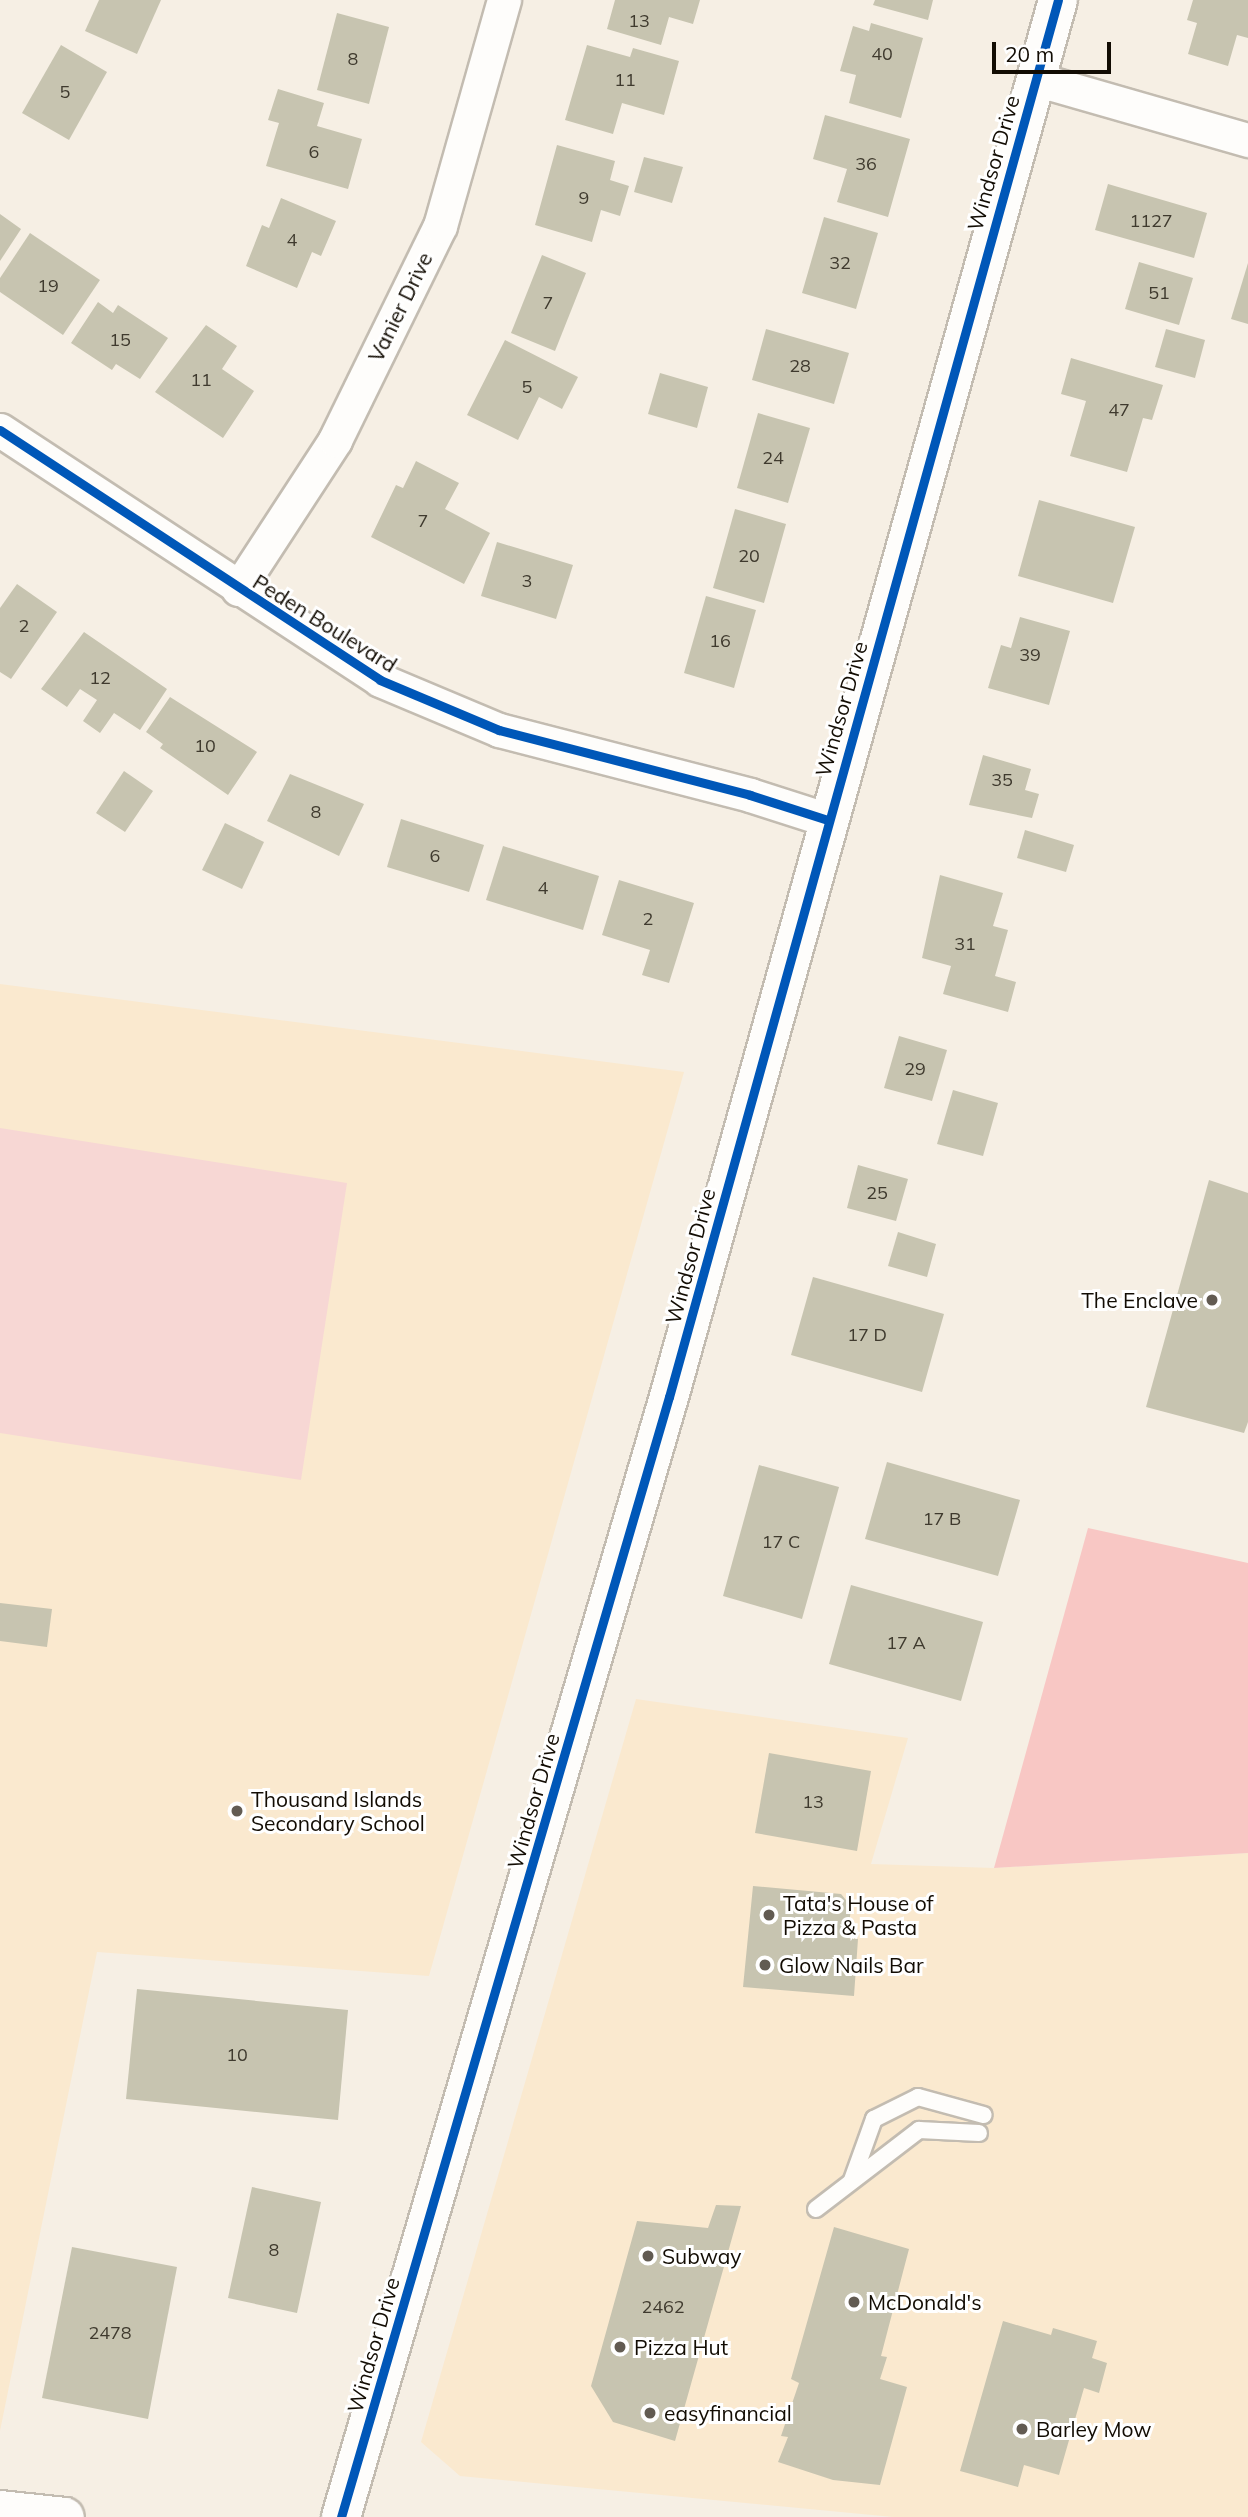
<!DOCTYPE html>
<html>
<head>
<meta charset="utf-8">
<style>
	body { margin:0 }
	#map { position:relative; width:1248px; height:2517px; overflow:hidden; background:#f6efe4; font-family:Mulish,sans-serif }
	div>[style] { position:absolute }
	[style*='--x'] { left:calc(var(--x)*1px); top:calc(var(--y)*1px); width:calc(var(--w)*1px); rotate:calc(var(--a)*1deg) }
	.built>* { inset:0; background:#fae9cf }
	.green>* { inset:0; background:#f7d7d4 }
	.forest>* { inset:0; background:#f8c7c4 }
	.building>* { inset:0; background:#c7c4b0 }
	.roads { filter:drop-shadow(2px 0 #c3bcb1) drop-shadow(-2px 0 #c3bcb1) drop-shadow(0 2px #c3bcb1) drop-shadow(0 -2px #c3bcb1) }
	.service>* { height:16px; margin:-8px; padding:0 8px; transform-origin:8px; border-radius:8px; background:#fefdfb }
	.minor>* { height:33px; margin:-16.5px; padding:0 16.5px; transform-origin:16.5px; border-radius:16.5px; background:#fefdfb }
	.tertiary>* { height:38px; margin:-19px; padding:0 19px; transform-origin:19px; border-radius:19px; background:#fefdfb }
	.secondary>* { height:38px; margin:-19px; padding:0 19px; transform-origin:19px; border-radius:19px; background:#fefdfb }
	.cycleway>* { height:9px; margin:-4.5px; padding:0 4.5px; transform-origin:4.5px; border-radius:4.5px; background:#0057b8 }
	.dots>* { width:19px; height:19px; translate:-50% -50%; box-sizing:border-box; border:4px solid #fff; border-radius:50% }
	span { translate:-50% -50%; white-space:nowrap; text-align:center; line-height:1.15; -webkit-text-stroke:6px #fff; paint-order:stroke }
	.number-label { font-size:18px; color:#3f3a2e }
	.number-label span { -webkit-text-stroke-width:0 }
	.street-label { font-size:21px; color:#120c03 }
	.poi-label { font-size:21px; color:#120c03 }
	.right { translate:-100% -50%; text-align:right }
	.left { translate:0 -50%; text-align:left }
	.scale { position:absolute; left:992px; top:42px; width:119px; height:32px; box-sizing:border-box; border:4px solid #120c03; border-top:0; padding-left:9px; font-size:21px; line-height:24px; white-space:nowrap; color:#120c03; -webkit-text-stroke:5px #fff; paint-order:stroke }
</style>
</head>
<body>
<div id="map">
	<div class="built">
		<div style="clip-path:polygon(0 984px,684px 1072px,429px 1976px,97px 1952px,0 2431px)"></div>
		<div style="clip-path:polygon(636px 1699px,908px 1738px,871px 1864px,994px 1868px,1248px 1853px,1248px 2517px,893px 2517px,460px 2476px,421px 2442px)"></div>
	</div>
	<div class="green">
		<div style="clip-path:polygon(0 1128px,347px 1183px,301px 1480px,0 1433px)"></div>
	</div>
	<div class="forest">
		<div style="clip-path:polygon(1088px 1528px,1248px 1563px,1248px 1853px,994px 1868px)"></div>
	</div>
	<div class="building">
		<div style="clip-path:polygon(99px 0,161px 0,137px 54px,85px 31px)"></div>
		<div style="clip-path:polygon(615px 0,700px 0,693px 24px,669px 17px,661px 45px,607px 29px)"></div>
		<div style="clip-path:polygon(875px 0,933px 0,928px 20px,873px 5px)"></div>
		<div style="clip-path:polygon(1193px 0,1248px 0,1248px 38px,1237px 35px,1228px 66px,1188px 54px,1197px 23px,1187px 20px)"></div>
		<div style="clip-path:polygon(337px 13px,389px 27px,369px 104px,317px 90px)"></div>
		<div style="clip-path:polygon(871px 23px,923px 38px,901px 118px,849px 103px,856px 75px,840px 71px,853px 26px,869px 31px)"></div>
		<div style="clip-path:polygon(61px 45px,107px 72px,69px 140px,22px 113px)"></div>
		<div style="clip-path:polygon(587px 45px,630px 57px,633px 48px,679px 61px,664px 115px,622px 103px,613px 134px,565px 120px)"></div>
		<div style="clip-path:polygon(278px 89px,324px 103px,317px 126px,362px 139px,348px 189px,266px 166px,279px 123px,268px 120px)"></div>
		<div style="clip-path:polygon(825px 115px,910px 139px,888px 217px,837px 202px,847px 169px,813px 159px)"></div>
		<div style="clip-path:polygon(557px 145px,615px 161px,610px 180px,629px 186px,620px 216px,601px 210px,592px 242px,535px 225px)"></div>
		<div style="clip-path:polygon(644px 157px,683px 167px,672px 203px,634px 192px)"></div>
		<div style="clip-path:polygon(1108px 184px,1207px 213px,1194px 258px,1095px 230px)"></div>
		<div style="clip-path:polygon(281px 198px,336px 221px,321px 256px,312px 252px,297px 288px,246px 266px,262px 225px,269px 228px)"></div>
		<div style="clip-path:polygon(0 214px,21px 229px,0 261px)"></div>
		<div style="clip-path:polygon(824px 217px,878px 233px,856px 309px,802px 293px)"></div>
		<div style="clip-path:polygon(30px 233px,100px 280px,63px 335px,0 292px,0 278px)"></div>
		<div style="clip-path:polygon(542px 255px,586px 273px,555px 351px,511px 333px)"></div>
		<div style="clip-path:polygon(1139px 262px,1193px 278px,1179px 325px,1125px 309px)"></div>
		<div style="clip-path:polygon(1248px 263px,1248px 324px,1231px 319px)"></div>
		<div style="clip-path:polygon(98px 302px,113px 313px,118px 305px,168px 338px,140px 379px,116px 364px,112px 370px,71px 343px)"></div>
		<div style="clip-path:polygon(206px 325px,237px 346px,222px 369px,254px 391px,223px 438px,155px 392px)"></div>
		<div style="clip-path:polygon(766px 329px,849px 353px,834px 404px,752px 380px)"></div>
		<div style="clip-path:polygon(1166px 329px,1205px 340px,1195px 378px,1155px 367px)"></div>
		<div style="clip-path:polygon(505px 340px,578px 377px,562px 409px,539px 397px,518px 440px,467px 415px)"></div>
		<div style="clip-path:polygon(1071px 358px,1163px 385px,1152px 420px,1143px 418px,1127px 472px,1070px 456px,1086px 401px,1061px 394px)"></div>
		<div style="clip-path:polygon(660px 373px,708px 387px,697px 428px,648px 414px)"></div>
		<div style="clip-path:polygon(758px 413px,810px 428px,788px 503px,737px 488px)"></div>
		<div style="clip-path:polygon(416px 461px,459px 483px,445px 509px,490px 533px,464px 584px,371px 537px,396px 485px,403px 488px)"></div>
		<div style="clip-path:polygon(1039px 500px,1135px 527px,1113px 603px,1018px 576px)"></div>
		<div style="clip-path:polygon(735px 509px,786px 524px,764px 603px,713px 588px)"></div>
		<div style="clip-path:polygon(497px 542px,573px 565px,556px 619px,481px 596px)"></div>
		<div style="clip-path:polygon(17px 584px,57px 612px,11px 679px,0 672px,0 608px)"></div>
		<div style="clip-path:polygon(706px 596px,756px 610px,734px 688px,684px 673px)"></div>
		<div style="clip-path:polygon(1020px 617px,1070px 631px,1049px 705px,988px 688px,1001px 645px,1011px 648px)"></div>
		<div style="clip-path:polygon(84px 632px,167px 689px,140px 730px,114px 713px,100px 733px,83px 721px,97px 700px,80px 689px,67px 707px,41px 689px)"></div>
		<div style="clip-path:polygon(170px 697px,257px 752px,228px 795px,160px 748px,163px 744px,146px 732px)"></div>
		<div style="clip-path:polygon(983px 755px,1031px 769px,1025px 790px,1039px 794px,1032px 818px,969px 805px)"></div>
		<div style="clip-path:polygon(124px 771px,153px 791px,125px 832px,96px 813px)"></div>
		<div style="clip-path:polygon(290px 774px,364px 804px,339px 856px,267px 821px)"></div>
		<div style="clip-path:polygon(401px 819px,484px 845px,469px 892px,387px 867px)"></div>
		<div style="clip-path:polygon(225px 823px,264px 842px,242px 889px,202px 870px)"></div>
		<div style="clip-path:polygon(1025px 830px,1074px 845px,1066px 872px,1017px 858px)"></div>
		<div style="clip-path:polygon(503px 846px,599px 876px,583px 930px,486px 900px)"></div>
		<div style="clip-path:polygon(940px 875px,1003px 893px,993px 926px,1008px 930px,995px 976px,1016px 982px,1008px 1012px,943px 994px,951px 966px,922px 958px)"></div>
		<div style="clip-path:polygon(619px 880px,694px 903px,669px 983px,642px 975px,650px 950px,602px 935px)"></div>
		<div style="clip-path:polygon(899px 1036px,947px 1050px,932px 1101px,884px 1088px)"></div>
		<div style="clip-path:polygon(953px 1090px,998px 1103px,983px 1156px,937px 1144px)"></div>
		<div style="clip-path:polygon(858px 1165px,908px 1179px,896px 1221px,847px 1208px)"></div>
		<div style="clip-path:polygon(1209px 1180px,1248px 1193px,1248px 1422px,1244px 1433px,1146px 1407px)"></div>
		<div style="clip-path:polygon(898px 1232px,936px 1244px,927px 1277px,888px 1266px)"></div>
		<div style="clip-path:polygon(813px 1277px,944px 1314px,922px 1392px,791px 1355px)"></div>
		<div style="clip-path:polygon(887px 1462px,1020px 1500px,998px 1576px,865px 1539px)"></div>
		<div style="clip-path:polygon(759px 1465px,839px 1487px,802px 1619px,723px 1596px)"></div>
		<div style="clip-path:polygon(851px 1585px,983px 1622px,961px 1701px,829px 1664px)"></div>
		<div style="clip-path:polygon(0 1603px,52px 1609px,47px 1647px,0 1641px)"></div>
		<div style="clip-path:polygon(769px 1753px,871px 1771px,857px 1851px,755px 1833px)"></div>
		<div style="clip-path:polygon(753px 1886px,841px 1894px,851px 1906px,848px 1938px,858px 1939px,854px 1996px,743px 1987px)"></div>
		<div style="clip-path:polygon(137px 1989px,348px 2010px,338px 2120px,126px 2099px)"></div>
		<div style="clip-path:polygon(252px 2187px,321px 2202px,297px 2313px,228px 2298px)"></div>
		<div style="clip-path:polygon(716px 2205px,741px 2206px,675px 2441px,613px 2422px,591px 2386px,637px 2221px,708px 2228px)"></div>
		<div style="clip-path:polygon(834px 2227px,909px 2249px,881px 2356px,887px 2357px,880px 2379px,907px 2387px,880px 2485px,833px 2480px,778px 2462px,788px 2437px,781px 2436px,799px 2383px,791px 2379px)"></div>
		<div style="clip-path:polygon(72px 2247px,177px 2267px,148px 2419px,42px 2398px)"></div>
		<div style="clip-path:polygon(1003px 2321px,1051px 2335px,1053px 2328px,1097px 2341px,1092px 2358px,1107px 2363px,1099px 2393px,1084px 2388px,1059px 2475px,1024px 2465px,1018px 2487px,960px 2471px)"></div>
	</div>
	<div class="roads">
		<div class="service">
			<div style="--x:852;--y:2180;--w:65;--a:-70.2"></div>
			<div style="--x:874;--y:2119;--w:49;--a:-26.6"></div>
			<div style="--x:918;--y:2097;--w:68;--a:15.3"></div>
			<div style="--x:816;--y:2209;--w:130;--a:-37.5"></div>
			<div style="--x:919;--y:2130;--w:60;--a:2.9"></div>
		</div>
		<div class="minor">
			<div style="--x:1035;--y:79;--w:222;--a:16"></div>
			<div style="--x:0;--y:430;--w:455;--a:33.3"></div>
			<div style="--x:380;--y:680;--w:129;--a:22.8"></div>
			<div style="--x:499;--y:730;--w:259;--a:14.5"></div>
			<div style="--x:750;--y:795;--w:82;--a:17.8"></div>
			<div style="--x:238;--y:589;--w:178;--a:-56.9"></div>
			<div style="--x:335;--y:440;--w:238;--a:-63.9"></div>
			<div style="--x:440;--y:226;--w:235;--a:-74.2"></div>
		</div>
		<div class="tertiary">
			<div style="--x:341;--y:2517;--w:1167;--a:-73.68"></div>
			<div style="--x:669;--y:1397;--w:1450;--a:-74.44"></div>
		</div>
		<div class="secondary">
			<div style="--x:0;--y:2510;--w:65;--a:6.1"></div>
		</div>
	</div>
	<div class="cycleway">
		<div style="--x:0;--y:430;--w:455;--a:33.3"></div>
		<div style="--x:380;--y:680;--w:129;--a:22.8"></div>
		<div style="--x:499;--y:730;--w:259;--a:14.5"></div>
		<div style="--x:750;--y:795;--w:82;--a:17.8"></div>
		<div style="--x:341;--y:2517;--w:1167;--a:-73.68"></div>
		<div style="--x:669;--y:1397;--w:1450;--a:-74.44"></div>
	</div>
	<div class="dots">
		<div style="left:1212px;top:1300px;background:#625b52"></div>
		<div style="left:237px;top:1811px;background:#625b52"></div>
		<div style="left:769px;top:1915px;background:#625b52"></div>
		<div style="left:765px;top:1965px;background:#625b52"></div>
		<div style="left:648px;top:2256px;background:#625b52"></div>
		<div style="left:854px;top:2302px;background:#625b52"></div>
		<div style="left:620px;top:2347px;background:#625b52"></div>
		<div style="left:650px;top:2413px;background:#625b52"></div>
		<div style="left:1022px;top:2429px;background:#625b52"></div>
	</div>
	<div class="number-label">
		<span style="left:639px;top:21px">13</span>
		<span style="left:882px;top:54px">40</span>
		<span style="left:353px;top:59px">8</span>
		<span style="left:625px;top:80px">11</span>
		<span style="left:65px;top:92px">5</span>
		<span style="left:314px;top:152px">6</span>
		<span style="left:866px;top:164px">36</span>
		<span style="left:584px;top:198px">9</span>
		<span style="left:1151px;top:221px">1127</span>
		<span style="left:292px;top:240px">4</span>
		<span style="left:840px;top:263px">32</span>
		<span style="left:48px;top:286px">19</span>
		<span style="left:1159px;top:293px">51</span>
		<span style="left:548px;top:303px">7</span>
		<span style="left:120px;top:340px">15</span>
		<span style="left:800px;top:366px">28</span>
		<span style="left:201px;top:380px">11</span>
		<span style="left:527px;top:387px">5</span>
		<span style="left:1119px;top:410px">47</span>
		<span style="left:773px;top:458px">24</span>
		<span style="left:423px;top:521px">7</span>
		<span style="left:749px;top:556px">20</span>
		<span style="left:527px;top:581px">3</span>
		<span style="left:24px;top:626px">2</span>
		<span style="left:720px;top:641px">16</span>
		<span style="left:1030px;top:655px">39</span>
		<span style="left:100px;top:678px">12</span>
		<span style="left:205px;top:746px">10</span>
		<span style="left:1002px;top:780px">35</span>
		<span style="left:316px;top:812px">8</span>
		<span style="left:435px;top:856px">6</span>
		<span style="left:543px;top:888px">4</span>
		<span style="left:648px;top:919px">2</span>
		<span style="left:965px;top:944px">31</span>
		<span style="left:915px;top:1069px">29</span>
		<span style="left:877px;top:1193px">25</span>
		<span style="left:867px;top:1335px">17 D</span>
		<span style="left:942px;top:1519px">17 B</span>
		<span style="left:781px;top:1542px">17 C</span>
		<span style="left:906px;top:1643px">17 A</span>
		<span style="left:813px;top:1802px">13</span>
		<span style="left:237px;top:2055px">10</span>
		<span style="left:274px;top:2250px">8</span>
		<span style="left:663px;top:2307px">2462</span>
		<span style="left:110px;top:2333px">2478</span>
	</div>
	<div class="street-label">
		<span style="left:993px;top:163px;rotate:-74deg">Windsor Drive</span>
		<span style="left:400px;top:307px;rotate:-64deg">Vanier Drive</span>
		<span style="left:325px;top:623px;rotate:32deg">Peden Boulevard</span>
		<span style="left:841px;top:709px;rotate:-74deg">Windsor Drive</span>
		<span style="left:690px;top:1256px;rotate:-75deg">Windsor Drive</span>
		<span style="left:533px;top:1801px;rotate:-74deg">Windsor Drive</span>
		<span style="left:373px;top:2345px;rotate:-74deg">Windsor Drive</span>
	</div>
	<div class="poi-label">
		<span class="right" style="left:1198px;top:1300px">The Enclave</span>
		<span class="left" style="left:251px;top:1811px">Thousand Islands<br>Secondary School</span>
		<span class="left" style="left:783px;top:1915px">Tata's House of<br>Pizza &amp; Pasta</span>
		<span class="left" style="left:779px;top:1965px">Glow Nails Bar</span>
		<span class="left" style="left:662px;top:2256px">Subway</span>
		<span class="left" style="left:868px;top:2302px">McDonald's</span>
		<span class="left" style="left:634px;top:2347px">Pizza Hut</span>
		<span class="left" style="left:664px;top:2413px">easyfinancial</span>
		<span class="left" style="left:1036px;top:2429px">Barley Mow</span>
	</div>
	<div class="scale">20 m</div>
</div>
</body>
</html>
